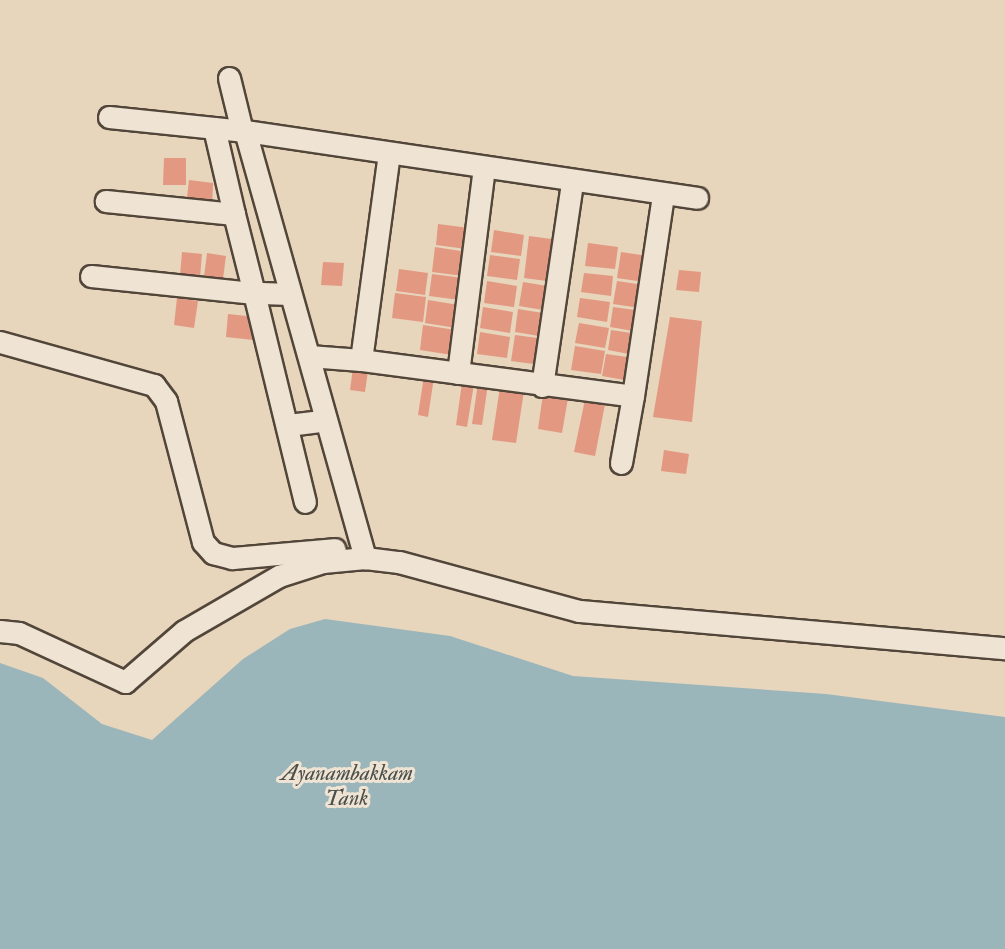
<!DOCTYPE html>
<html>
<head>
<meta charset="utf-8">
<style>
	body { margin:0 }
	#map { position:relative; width:1005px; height:949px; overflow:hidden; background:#e7d5bc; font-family:"IM FELL Double Pica",serif }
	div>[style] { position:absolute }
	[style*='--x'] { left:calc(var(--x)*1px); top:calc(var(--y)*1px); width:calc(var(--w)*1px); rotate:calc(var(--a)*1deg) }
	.water>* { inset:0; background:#9bb6bb }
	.building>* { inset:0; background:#e39882 }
	.roads { filter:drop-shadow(2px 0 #52463a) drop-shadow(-2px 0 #52463a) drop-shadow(0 2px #52463a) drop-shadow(0 -2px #52463a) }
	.minor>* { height:21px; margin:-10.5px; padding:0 10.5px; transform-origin:10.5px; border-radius:10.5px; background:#efe4d3 }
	span { translate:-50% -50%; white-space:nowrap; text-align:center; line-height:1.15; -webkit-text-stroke:6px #efe4d3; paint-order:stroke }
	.water-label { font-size:22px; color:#4b4f4b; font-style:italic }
</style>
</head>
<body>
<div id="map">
	<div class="water">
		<div style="clip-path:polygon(325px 619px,450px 636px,573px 676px,826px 694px,1005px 717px,1005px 949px,0 949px,0 663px,43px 678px,102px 724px,152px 740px,243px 659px,290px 629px)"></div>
	</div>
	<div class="building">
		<div style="clip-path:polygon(164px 158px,186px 158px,186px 185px,163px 185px)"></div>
		<div style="clip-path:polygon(189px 180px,213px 183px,212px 209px,186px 206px)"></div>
		<div style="clip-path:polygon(438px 224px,469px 228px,466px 249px,436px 245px)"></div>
		<div style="clip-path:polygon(494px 230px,524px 235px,521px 256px,491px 252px)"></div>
		<div style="clip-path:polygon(529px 236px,559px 240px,554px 282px,524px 278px)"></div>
		<div style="clip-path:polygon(588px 243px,618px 247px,615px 269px,585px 266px)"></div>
		<div style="clip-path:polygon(435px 247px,467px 252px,463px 276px,432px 272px)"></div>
		<div style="clip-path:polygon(182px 252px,202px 254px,200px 277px,180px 276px)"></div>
		<div style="clip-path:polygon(621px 252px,648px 256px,644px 282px,617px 278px)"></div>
		<div style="clip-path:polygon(207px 253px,226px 256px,223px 279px,204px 277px)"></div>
		<div style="clip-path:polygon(490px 255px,520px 259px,517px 280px,487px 276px)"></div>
		<div style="clip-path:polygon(323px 262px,344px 263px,342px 286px,321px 285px)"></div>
		<div style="clip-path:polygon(399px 269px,428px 273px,425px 295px,396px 291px)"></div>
		<div style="clip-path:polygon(679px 270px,701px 272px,699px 292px,676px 290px)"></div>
		<div style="clip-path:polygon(584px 273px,613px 276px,611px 296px,581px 292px)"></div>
		<div style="clip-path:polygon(432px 274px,463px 278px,460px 300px,429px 296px)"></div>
		<div style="clip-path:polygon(487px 281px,517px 286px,514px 307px,484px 303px)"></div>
		<div style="clip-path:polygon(617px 281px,644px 285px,640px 308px,613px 304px)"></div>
		<div style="clip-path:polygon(523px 282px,553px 287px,549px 311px,519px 306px)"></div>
		<div style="clip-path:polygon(395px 293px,426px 297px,423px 322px,392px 318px)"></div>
		<div style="clip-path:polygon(177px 298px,198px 301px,194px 328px,174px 325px)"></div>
		<div style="clip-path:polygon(580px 298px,610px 302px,607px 322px,577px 317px)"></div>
		<div style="clip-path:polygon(428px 300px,459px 305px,456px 328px,425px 323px)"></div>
		<div style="clip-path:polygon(483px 307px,513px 312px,510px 333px,480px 328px)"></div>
		<div style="clip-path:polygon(613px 307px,642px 311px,639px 332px,610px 327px)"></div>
		<div style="clip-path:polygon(518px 309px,549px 314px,545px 337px,515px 332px)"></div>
		<div style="clip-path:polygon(228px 314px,257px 317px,254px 340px,226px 337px)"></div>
		<div style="clip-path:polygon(670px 317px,702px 321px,692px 422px,653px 417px)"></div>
		<div style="clip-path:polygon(579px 323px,609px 328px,605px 348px,575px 343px)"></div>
		<div style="clip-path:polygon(423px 325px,456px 330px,452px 355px,420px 350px)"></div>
		<div style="clip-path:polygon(611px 330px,638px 334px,634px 355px,608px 350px)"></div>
		<div style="clip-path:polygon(480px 332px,510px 337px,507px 358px,477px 354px)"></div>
		<div style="clip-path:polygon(515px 335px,545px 339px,541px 365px,511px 361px)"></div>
		<div style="clip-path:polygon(575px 346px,605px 351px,601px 374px,571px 370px)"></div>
		<div style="clip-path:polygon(606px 354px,634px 358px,630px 381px,602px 376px)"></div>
		<div style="clip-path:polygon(353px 368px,368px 371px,365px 392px,350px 390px)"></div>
		<div style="clip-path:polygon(424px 376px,434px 377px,428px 417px,418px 415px)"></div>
		<div style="clip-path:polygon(462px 383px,474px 384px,467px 427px,456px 425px)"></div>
		<div style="clip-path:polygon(478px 383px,488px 384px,482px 425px,472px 424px)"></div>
		<div style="clip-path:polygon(500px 387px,524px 391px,516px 443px,492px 440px)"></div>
		<div style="clip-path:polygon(543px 394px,568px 398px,562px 433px,538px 429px)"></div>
		<div style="clip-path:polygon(586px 395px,606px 399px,595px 456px,574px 452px)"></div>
		<div style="clip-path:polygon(664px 450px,689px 454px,686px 474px,661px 471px)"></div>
	</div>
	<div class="roads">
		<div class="minor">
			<div style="--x:229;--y:78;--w:55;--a:76.2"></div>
			<div style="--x:109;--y:117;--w:137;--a:5.9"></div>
			<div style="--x:245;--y:131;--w:444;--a:74.3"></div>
			<div style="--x:214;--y:128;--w:88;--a:76.9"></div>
			<div style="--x:245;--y:131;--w:457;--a:8.4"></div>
			<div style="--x:91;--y:276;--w:164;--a:6"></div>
			<div style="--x:254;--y:293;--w:81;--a:-104.2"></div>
			<div style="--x:234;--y:214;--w:129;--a:-174.2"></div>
			<div style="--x:290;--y:294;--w:36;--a:-178"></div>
			<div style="--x:254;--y:293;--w:215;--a:76.3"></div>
			<div style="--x:0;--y:342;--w:160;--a:15.6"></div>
			<div style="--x:154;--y:385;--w:20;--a:53"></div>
			<div style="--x:166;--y:401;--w:146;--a:75.3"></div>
			<div style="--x:203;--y:542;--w:15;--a:48"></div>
			<div style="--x:213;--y:553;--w:20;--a:15"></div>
			<div style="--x:232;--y:558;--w:103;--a:-5"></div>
			<div style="--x:309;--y:356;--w:52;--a:4.4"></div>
			<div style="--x:361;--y:360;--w:208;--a:-82.3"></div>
			<div style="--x:361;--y:360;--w:274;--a:7.5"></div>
			<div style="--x:633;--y:396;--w:68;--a:100.2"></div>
			<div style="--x:458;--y:373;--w:207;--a:-82.8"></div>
			<div style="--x:542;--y:386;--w:206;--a:-81.6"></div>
			<div style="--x:633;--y:396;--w:203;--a:-81.5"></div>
			<div style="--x:288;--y:425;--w:38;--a:-7"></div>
			<div style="--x:0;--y:631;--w:19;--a:6"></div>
			<div style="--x:19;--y:633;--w:117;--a:24.8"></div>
			<div style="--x:125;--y:682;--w:78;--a:-40.8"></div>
			<div style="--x:184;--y:631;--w:110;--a:-30.1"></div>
			<div style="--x:279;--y:576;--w:46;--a:-17.7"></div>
			<div style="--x:323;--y:562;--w:42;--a:-5.4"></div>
			<div style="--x:365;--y:558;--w:34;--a:7"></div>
			<div style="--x:399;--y:562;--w:187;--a:15.2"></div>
			<div style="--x:579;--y:611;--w:428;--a:5"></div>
		</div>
	</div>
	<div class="water-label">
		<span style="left:347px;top:786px">Ayanambakkam<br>Tank</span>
	</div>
</div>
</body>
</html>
